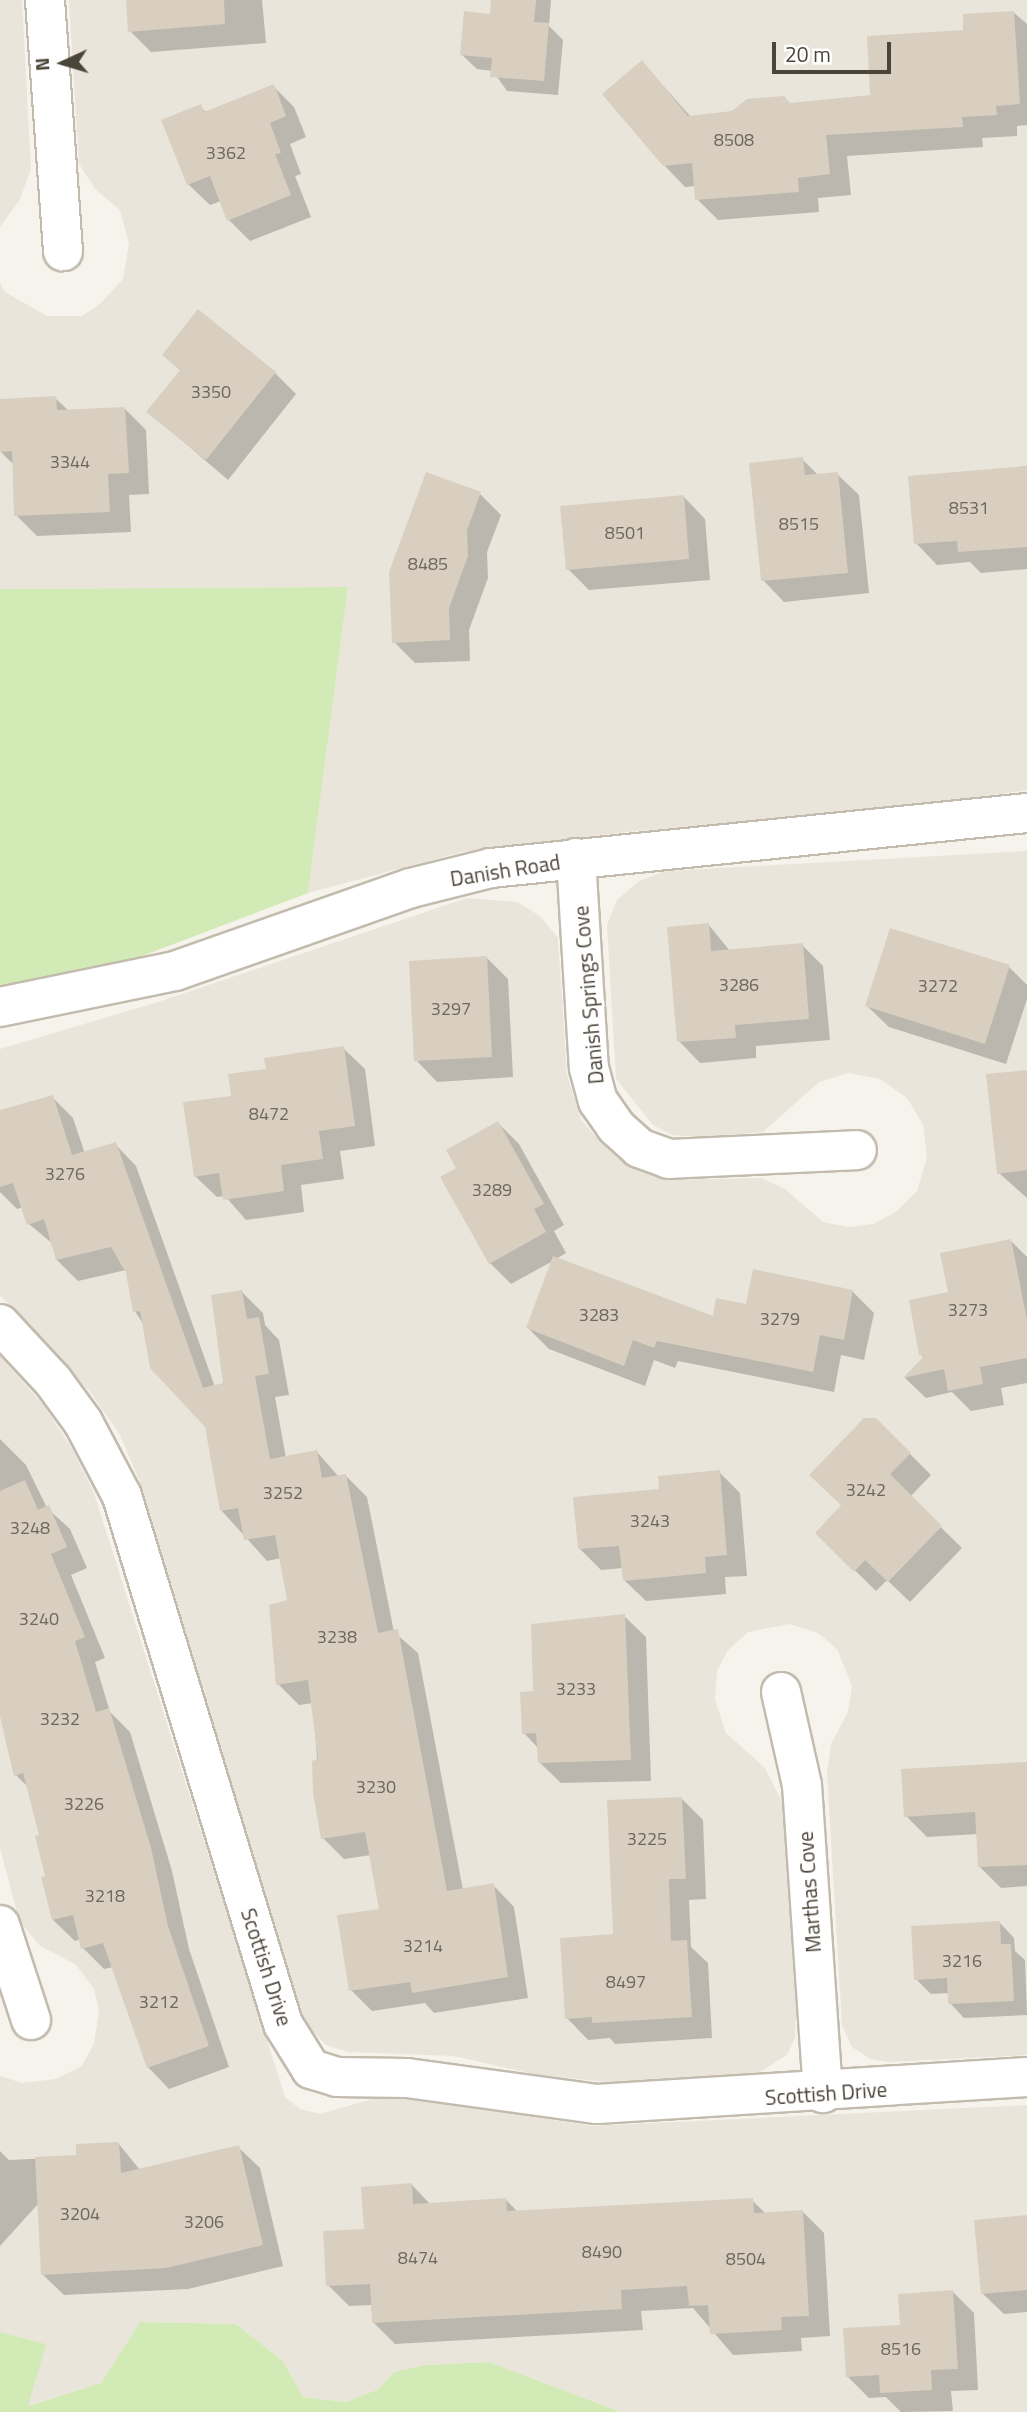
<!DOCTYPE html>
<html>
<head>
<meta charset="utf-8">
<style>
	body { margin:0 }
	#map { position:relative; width:1027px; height:2412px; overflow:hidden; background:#f6f3ec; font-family:"Titillium Web",sans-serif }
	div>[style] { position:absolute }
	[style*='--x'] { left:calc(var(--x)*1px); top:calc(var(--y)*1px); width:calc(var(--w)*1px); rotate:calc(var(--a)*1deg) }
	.residential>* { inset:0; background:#eae5da }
	.green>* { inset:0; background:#d2eab5 }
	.shadow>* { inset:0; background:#0003 }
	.building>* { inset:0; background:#d8cfc1 }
	.roads { filter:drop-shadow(2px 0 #c2bbae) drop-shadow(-2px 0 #c2bbae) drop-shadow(0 2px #c2bbae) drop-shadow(0 -2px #c2bbae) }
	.minor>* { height:38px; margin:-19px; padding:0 19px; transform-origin:19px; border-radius:19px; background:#fff }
	.tertiary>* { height:38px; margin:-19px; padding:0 19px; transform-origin:19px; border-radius:19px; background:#fff }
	span { translate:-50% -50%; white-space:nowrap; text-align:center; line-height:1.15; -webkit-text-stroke:5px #fff; paint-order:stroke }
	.number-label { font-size:18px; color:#6e675b }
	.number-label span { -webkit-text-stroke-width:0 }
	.street-label { font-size:21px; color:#4b4439 }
	.north { position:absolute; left:28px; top:28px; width:70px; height:70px; -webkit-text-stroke:5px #fff; paint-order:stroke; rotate:266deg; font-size:19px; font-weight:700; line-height:28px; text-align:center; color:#4b4439 }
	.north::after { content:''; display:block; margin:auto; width:24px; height:32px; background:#4b4439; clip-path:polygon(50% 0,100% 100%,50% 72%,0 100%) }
	.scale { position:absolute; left:772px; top:42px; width:119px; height:32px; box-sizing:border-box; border:4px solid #4b4439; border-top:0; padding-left:9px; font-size:21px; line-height:24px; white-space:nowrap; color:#4b4439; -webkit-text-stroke:5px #fff; paint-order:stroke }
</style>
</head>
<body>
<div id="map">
	<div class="residential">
		<div style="clip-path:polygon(0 0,22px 0,31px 169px,20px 199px,0 227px)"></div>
		<div style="clip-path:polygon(69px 0,1027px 0,1027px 790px,901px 809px,626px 832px,462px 852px,308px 893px,348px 587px,0 589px,0 283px,5px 292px,47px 316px,82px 316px,100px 304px,123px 279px,129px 244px,120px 210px,96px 190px,79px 164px)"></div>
		<div style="clip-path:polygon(1027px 851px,1027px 2055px,889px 2062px,870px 2059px,852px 2047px,842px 2025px,827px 1773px,831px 1744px,848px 1712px,852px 1686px,837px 1649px,818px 1633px,790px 1624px,748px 1632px,728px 1650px,717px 1671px,715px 1700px,726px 1733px,765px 1768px,783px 1804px,796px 2013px,795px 2038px,787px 2055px,758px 2073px,617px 2083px,538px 2075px,454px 2056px,348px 2052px,326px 2045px,305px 2023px,142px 1487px,120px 1435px,91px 1393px,0 1295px,0 1049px,158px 1002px,467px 898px,517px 902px,540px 916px,558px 938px,567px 1075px,581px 1120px,603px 1144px,632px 1167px,670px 1180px,761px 1178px,785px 1189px,823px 1222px,848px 1227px,873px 1224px,896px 1212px,917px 1191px,927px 1157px,923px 1125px,907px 1098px,880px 1079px,849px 1073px,819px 1082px,763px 1132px,700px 1137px,672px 1135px,653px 1125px,616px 1079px,607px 925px,617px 900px,639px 881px,666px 871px)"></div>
		<div style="clip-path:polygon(0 1356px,44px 1406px,74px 1452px,94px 1493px,285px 2097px,300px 2109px,320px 2114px,376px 2098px,410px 2098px,592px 2126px,1027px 2105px,1027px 2412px,621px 2412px,489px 2362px,424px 2365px,394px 2372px,379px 2389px,346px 2402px,303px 2397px,283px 2361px,236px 2324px,140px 2322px,101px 2383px,27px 2406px,45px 2344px,0 2332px,0 2076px,22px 2083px,55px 2079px,81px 2067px,94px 2044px,99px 2011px,94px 1989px,76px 1965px,39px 1945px,19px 1920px,0 1848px)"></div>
	</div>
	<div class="green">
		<div style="clip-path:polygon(348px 587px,308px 893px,121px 964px,0 991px,0 589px)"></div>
		<div style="clip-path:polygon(140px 2322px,236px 2324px,283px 2361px,303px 2397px,346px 2402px,379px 2389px,394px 2372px,424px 2365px,489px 2362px,621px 2412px,0 2412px,0 2332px,46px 2344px,28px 2406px,101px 2383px)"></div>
	</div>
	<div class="shadow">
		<div style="clip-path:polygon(128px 0,262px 0,266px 43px,151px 52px,130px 31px)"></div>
		<div style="clip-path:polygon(493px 0,551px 0,549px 26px,563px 40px,558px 95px,507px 91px,493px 71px,477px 69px,462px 55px,491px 16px)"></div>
		<div style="clip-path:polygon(1013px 12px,1027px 24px,1027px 125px,1017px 126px,1017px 136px,982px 138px,983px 147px,847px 156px,851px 195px,818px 198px,819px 212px,718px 220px,697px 199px,696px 186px,685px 187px,664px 165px,642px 62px,691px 117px,872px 96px,965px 32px)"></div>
		<div style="clip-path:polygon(273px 86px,294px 107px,306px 137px,290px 144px,301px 174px,295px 176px,311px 217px,250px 241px,229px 220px,221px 201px,210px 205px,188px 184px,200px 107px,207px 113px)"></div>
		<div style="clip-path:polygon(164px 355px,275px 373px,296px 394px,228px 480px,149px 412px,181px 371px)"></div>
		<div style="clip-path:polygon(55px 398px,69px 411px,125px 409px,146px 430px,149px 494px,129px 495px,131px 532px,37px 536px,16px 515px,14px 465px,0 451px,0 400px)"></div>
		<div style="clip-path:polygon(802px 459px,819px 476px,837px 474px,859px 495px,869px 593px,784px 602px,763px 580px)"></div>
		<div style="clip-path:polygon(1027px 466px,1027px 569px,981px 573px,970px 562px,937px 565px,916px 543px,910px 478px)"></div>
		<div style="clip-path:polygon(480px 494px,501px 515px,487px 552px,488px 578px,469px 630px,470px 661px,415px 663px,394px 642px)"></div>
		<div style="clip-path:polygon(684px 497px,705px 519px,710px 580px,589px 590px,568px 569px)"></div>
		<div style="clip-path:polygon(708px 924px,730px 951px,802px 945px,823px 966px,830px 1040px,756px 1046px,756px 1058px,700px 1063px,679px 1041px)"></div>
		<div style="clip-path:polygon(487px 958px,508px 979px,513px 1077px,437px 1082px,416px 1060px)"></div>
		<div style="clip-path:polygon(1009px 967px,1027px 985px,1027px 999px,1006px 1064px,889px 1027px,867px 1006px)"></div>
		<div style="clip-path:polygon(343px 1048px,365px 1069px,375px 1146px,340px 1151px,344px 1179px,301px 1185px,304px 1212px,246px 1220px,225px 1196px,217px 1197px,195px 1176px,233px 1097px,268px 1071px)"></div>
		<div style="clip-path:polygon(1027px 1072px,1027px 1198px,999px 1173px)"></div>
		<div style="clip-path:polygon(52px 1097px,73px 1118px,85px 1154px,115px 1144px,136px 1166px,215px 1387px,225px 1384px,242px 1292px,263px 1313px,265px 1325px,279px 1340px,289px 1395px,275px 1397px,286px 1458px,317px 1452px,339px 1477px,346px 1476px,367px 1497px,394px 1632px,418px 1653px,463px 1890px,493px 1885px,514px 1907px,528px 1998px,434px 2013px,425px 2003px,372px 2011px,351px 1990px,381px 1910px,371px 1855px,344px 1859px,323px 1838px,313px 1703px,299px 1705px,278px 1684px,289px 1602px,281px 1558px,267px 1561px,221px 1510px,207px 1426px,135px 1311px,126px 1270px,78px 1281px,57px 1260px,53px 1244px,29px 1224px,23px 1207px,17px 1209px,0 1192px,0 1112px)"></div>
		<div style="clip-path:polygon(498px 1123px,519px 1144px,564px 1225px,554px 1231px,566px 1253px,556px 1259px,714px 1319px,747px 1306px,852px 1291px,874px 1313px,864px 1360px,841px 1355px,834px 1392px,678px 1361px,675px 1368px,654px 1360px,645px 1386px,549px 1349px,528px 1328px,553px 1261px,511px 1284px,490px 1263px,459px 1169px)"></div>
		<div style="clip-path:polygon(1011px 1241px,1027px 1257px,1027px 1383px,1001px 1388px,1004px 1405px,971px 1411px,952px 1392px,926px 1398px,905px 1378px,924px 1358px,921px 1355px,951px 1294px)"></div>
		<div style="clip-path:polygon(876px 1420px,931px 1475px,910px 1497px,962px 1548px,910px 1602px,887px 1580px,876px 1591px,817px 1533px,843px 1506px)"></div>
		<div style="clip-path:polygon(0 1439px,26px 1465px,47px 1508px,70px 1529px,87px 1568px,71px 1575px,105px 1658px,95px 1662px,110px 1712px,130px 1732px,172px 1871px,189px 1949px,229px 2067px,169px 2089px,148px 2067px,113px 1967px,104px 1969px,83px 1948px,81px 1939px,75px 1941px,53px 1920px,41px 1837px,28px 1787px,16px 1775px,0 1712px)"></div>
		<div style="clip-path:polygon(719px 1472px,740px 1493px,747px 1576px,725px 1577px,726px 1594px,646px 1601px,624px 1580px,623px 1568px,601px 1570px,580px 1549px,661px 1491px)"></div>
		<div style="clip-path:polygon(624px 1616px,646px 1637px,651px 1781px,561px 1783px,539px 1762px,538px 1748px,524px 1733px,535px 1693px)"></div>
		<div style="clip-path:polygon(1027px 1764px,1027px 1886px,1001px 1888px,980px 1867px,978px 1834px,927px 1837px,906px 1816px)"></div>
		<div style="clip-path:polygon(682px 1799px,703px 1820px,706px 1899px,689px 1900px,691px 1947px,708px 1963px,712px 2038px,615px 2044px,610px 2038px,588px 2040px,567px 2018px,615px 1935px)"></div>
		<div style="clip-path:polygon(1000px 1923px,1014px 1938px,1015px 1951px,1025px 1960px,1027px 2015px,964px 2018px,950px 2003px,949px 1993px,931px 1994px,916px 1979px)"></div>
		<div style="clip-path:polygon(118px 2143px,140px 2170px,238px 2147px,260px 2168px,283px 2266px,188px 2289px,64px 2295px,42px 2274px,39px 2203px,0 2246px,0 2151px,9px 2160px,78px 2157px)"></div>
		<div style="clip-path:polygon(412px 2185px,431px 2205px,506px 2200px,518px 2212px,752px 2200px,766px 2214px,803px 2212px,824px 2233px,830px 2336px,801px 2338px,802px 2351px,733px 2355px,693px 2308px,641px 2311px,643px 2330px,395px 2344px,374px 2323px,373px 2305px,349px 2306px,328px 2285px,366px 2230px)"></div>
		<div style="clip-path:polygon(1027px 2217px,1027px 2312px,1004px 2314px,982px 2293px)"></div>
		<div style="clip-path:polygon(953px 2292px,974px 2313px,978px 2390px,951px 2391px,953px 2411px,901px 2412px,886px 2397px,869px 2398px,848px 2377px)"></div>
	</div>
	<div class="building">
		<div style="clip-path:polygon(126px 0,224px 0,225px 24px,128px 32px)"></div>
		<div style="clip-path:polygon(491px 0,536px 0,534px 22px,549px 23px,544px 81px,490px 77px,492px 58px,460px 55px,464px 11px,490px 14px)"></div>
		<div style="clip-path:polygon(1014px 11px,1020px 104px,996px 106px,997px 115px,962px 117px,963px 127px,826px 135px,830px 174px,798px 178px,799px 192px,695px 200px,692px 163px,663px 166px,602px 94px,642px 60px,688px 116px,732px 111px,747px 99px,784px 96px,790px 103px,870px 95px,867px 36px,963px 30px,963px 14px)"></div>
		<div style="clip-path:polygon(274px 84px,286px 116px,270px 123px,281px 153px,275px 154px,291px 195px,227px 221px,210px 176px,187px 185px,161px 120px,201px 104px,204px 112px)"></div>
		<div style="clip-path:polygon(198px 309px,276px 372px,206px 460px,146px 412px,180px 370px,162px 355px)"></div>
		<div style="clip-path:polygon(56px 396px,57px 410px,125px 407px,129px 473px,108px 474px,110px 512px,14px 516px,12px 451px,0 452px,0 399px)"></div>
		<div style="clip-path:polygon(803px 457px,805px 475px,838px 472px,848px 573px,761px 581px,749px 463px)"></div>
		<div style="clip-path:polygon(1027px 466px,1027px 547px,958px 552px,957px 541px,914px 544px,908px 476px)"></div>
		<div style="clip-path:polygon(426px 472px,481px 492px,467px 530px,468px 556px,449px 608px,450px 640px,392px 643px,389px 572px)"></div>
		<div style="clip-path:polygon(684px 495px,689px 559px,566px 570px,560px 506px)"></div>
		<div style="clip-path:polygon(709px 923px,711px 951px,803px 943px,809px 1019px,735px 1025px,736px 1038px,677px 1042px,667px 927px)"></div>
		<div style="clip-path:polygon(890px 928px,1010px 965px,985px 1044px,865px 1006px)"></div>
		<div style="clip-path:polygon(487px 956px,492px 1057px,414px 1061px,409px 961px)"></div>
		<div style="clip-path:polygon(344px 1046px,355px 1126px,319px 1131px,323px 1159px,281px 1165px,284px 1191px,223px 1200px,219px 1173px,194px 1177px,183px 1102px,231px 1096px,228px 1074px,266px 1069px,264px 1058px)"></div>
		<div style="clip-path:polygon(1027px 1070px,1027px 1170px,997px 1174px,986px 1074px)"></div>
		<div style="clip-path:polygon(53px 1095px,72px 1155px,116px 1142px,203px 1388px,223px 1383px,211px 1295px,242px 1290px,247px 1319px,259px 1317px,269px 1374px,255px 1376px,270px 1459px,317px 1450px,322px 1478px,346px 1474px,378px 1633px,398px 1629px,447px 1891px,494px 1883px,508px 1977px,412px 1993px,410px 1982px,349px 1991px,337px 1915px,379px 1909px,365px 1832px,321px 1839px,313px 1793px,312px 1761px,318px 1759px,308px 1680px,276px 1685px,269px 1605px,287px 1600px,275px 1535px,244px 1540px,238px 1508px,220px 1511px,205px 1427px,150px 1368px,140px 1311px,133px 1312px,126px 1273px,111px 1247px,56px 1260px,44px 1219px,27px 1225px,13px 1183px,0 1187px,0 1110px)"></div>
		<div style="clip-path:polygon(498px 1121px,544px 1204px,534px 1209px,546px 1232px,489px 1264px,440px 1177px,456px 1168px,446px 1150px)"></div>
		<div style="clip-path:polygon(1011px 1239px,1027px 1320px,1027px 1358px,980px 1367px,983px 1384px,948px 1391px,944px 1369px,903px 1378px,924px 1356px,919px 1355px,909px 1300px,948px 1292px,940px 1253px)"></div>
		<div style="clip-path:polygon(553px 1256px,713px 1316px,716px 1298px,746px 1304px,753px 1269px,853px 1290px,844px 1340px,820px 1335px,813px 1372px,657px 1341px,654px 1348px,633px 1340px,624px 1366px,526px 1328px)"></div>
		<div style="clip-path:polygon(864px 1418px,876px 1418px,911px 1453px,890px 1474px,942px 1526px,888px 1582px,865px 1560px,854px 1572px,815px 1533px,841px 1505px,809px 1475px)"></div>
		<div style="clip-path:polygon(720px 1470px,727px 1555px,705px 1557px,706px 1573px,623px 1581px,619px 1546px,578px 1549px,573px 1497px,659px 1489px,658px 1476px)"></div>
		<div style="clip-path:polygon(25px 1480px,38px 1510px,49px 1505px,67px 1547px,51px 1554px,85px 1637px,75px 1641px,96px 1712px,109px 1708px,151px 1848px,168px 1926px,209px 2046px,147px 2068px,103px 1943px,81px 1949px,73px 1915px,52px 1920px,41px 1877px,45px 1876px,35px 1836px,39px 1835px,23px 1773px,14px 1776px,6px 1743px,0 1716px,0 1491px)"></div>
		<div style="clip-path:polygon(625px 1614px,631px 1760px,538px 1763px,536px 1733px,522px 1734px,520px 1692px,533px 1691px,531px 1624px)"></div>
		<div style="clip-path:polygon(1027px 1762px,1027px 1865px,978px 1867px,975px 1812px,904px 1817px,901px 1769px)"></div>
		<div style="clip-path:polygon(682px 1797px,686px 1879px,669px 1879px,671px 1941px,687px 1940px,692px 2017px,592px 2023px,592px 2017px,565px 2019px,560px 1938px,613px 1934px,607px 1800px)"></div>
		<div style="clip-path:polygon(1000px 1921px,1001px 1944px,1011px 1944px,1014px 2001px,948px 2004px,947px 1978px,914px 1980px,911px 1926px)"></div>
		<div style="clip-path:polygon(119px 2142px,121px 2173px,239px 2145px,263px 2245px,166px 2268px,41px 2275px,35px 2157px,76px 2155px,76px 2144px)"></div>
		<div style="clip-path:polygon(412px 2183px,413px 2204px,506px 2198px,507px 2211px,753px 2198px,754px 2213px,803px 2210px,809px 2316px,781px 2317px,782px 2330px,710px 2334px,708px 2305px,689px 2306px,687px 2286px,621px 2290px,622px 2309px,372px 2323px,370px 2284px,326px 2286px,323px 2231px,364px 2229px,361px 2187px)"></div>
		<div style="clip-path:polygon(1027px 2215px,1027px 2290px,981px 2294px,974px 2220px)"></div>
		<div style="clip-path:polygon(953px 2290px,958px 2369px,931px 2370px,932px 2390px,880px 2393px,879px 2375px,846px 2377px,843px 2328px,900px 2325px,898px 2294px)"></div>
	</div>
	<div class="roads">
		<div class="minor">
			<div style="--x:45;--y:0;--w:252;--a:85.9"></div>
			<div style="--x:576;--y:858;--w:210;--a:86.5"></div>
			<div style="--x:589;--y:1068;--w:34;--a:75"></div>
			<div style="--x:598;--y:1101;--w:32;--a:55"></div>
			<div style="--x:616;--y:1127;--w:31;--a:42"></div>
			<div style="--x:639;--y:1148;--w:32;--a:20"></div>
			<div style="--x:669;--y:1159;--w:188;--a:-2.7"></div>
			<div style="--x:0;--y:1324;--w:78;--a:47.1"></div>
			<div style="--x:53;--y:1381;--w:51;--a:53.8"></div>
			<div style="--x:83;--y:1422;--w:84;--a:62.2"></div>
			<div style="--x:122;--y:1496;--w:552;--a:73.04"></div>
			<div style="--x:283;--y:2024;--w:53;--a:58.1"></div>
			<div style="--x:311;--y:2069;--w:27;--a:17"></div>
			<div style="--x:337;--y:2077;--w:70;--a:0.8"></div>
			<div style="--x:407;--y:2078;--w:192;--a:7.8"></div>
			<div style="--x:597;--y:2104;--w:431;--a:-3.6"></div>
			<div style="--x:781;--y:1692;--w:95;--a:77.3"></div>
			<div style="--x:802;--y:1785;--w:309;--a:86.1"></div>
			<div style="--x:0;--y:1925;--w:100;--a:71.9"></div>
		</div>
		<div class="tertiary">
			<div style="--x:0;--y:1007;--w:179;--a:-11.6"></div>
			<div style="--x:175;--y:971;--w:250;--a:-19.4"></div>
			<div style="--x:411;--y:888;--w:82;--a:-14"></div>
			<div style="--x:491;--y:868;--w:539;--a:-5.86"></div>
		</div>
	</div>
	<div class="number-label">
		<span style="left:734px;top:140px">8508</span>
		<span style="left:226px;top:153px">3362</span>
		<span style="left:211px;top:392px">3350</span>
		<span style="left:70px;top:462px">3344</span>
		<span style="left:969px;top:508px">8531</span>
		<span style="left:799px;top:524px">8515</span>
		<span style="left:625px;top:533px">8501</span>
		<span style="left:428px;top:564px">8485</span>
		<span style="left:739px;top:985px">3286</span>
		<span style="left:938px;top:986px">3272</span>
		<span style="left:451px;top:1009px">3297</span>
		<span style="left:269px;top:1114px">8472</span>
		<span style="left:65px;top:1174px">3276</span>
		<span style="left:492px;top:1190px">3289</span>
		<span style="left:968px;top:1310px">3273</span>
		<span style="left:599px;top:1315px">3283</span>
		<span style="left:780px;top:1319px">3279</span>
		<span style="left:866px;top:1490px">3242</span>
		<span style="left:283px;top:1493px">3252</span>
		<span style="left:650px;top:1521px">3243</span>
		<span style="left:30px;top:1528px">3248</span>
		<span style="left:39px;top:1619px">3240</span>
		<span style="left:337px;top:1637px">3238</span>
		<span style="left:576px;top:1689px">3233</span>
		<span style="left:60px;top:1719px">3232</span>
		<span style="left:376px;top:1787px">3230</span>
		<span style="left:84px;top:1804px">3226</span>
		<span style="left:647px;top:1839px">3225</span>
		<span style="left:105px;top:1896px">3218</span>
		<span style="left:423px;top:1946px">3214</span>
		<span style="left:962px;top:1961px">3216</span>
		<span style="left:626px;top:1982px">8497</span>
		<span style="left:159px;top:2002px">3212</span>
		<span style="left:80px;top:2214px">3204</span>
		<span style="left:204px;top:2222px">3206</span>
		<span style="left:602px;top:2252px">8490</span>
		<span style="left:418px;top:2258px">8474</span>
		<span style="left:746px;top:2259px">8504</span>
		<span style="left:901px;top:2349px">8516</span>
	</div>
	<div class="street-label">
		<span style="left:505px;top:870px;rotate:-9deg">Danish Road</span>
		<span style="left:588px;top:995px;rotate:-95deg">Danish Springs Cove</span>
		<span style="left:809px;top:1892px;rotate:-94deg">Marthas Cove</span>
		<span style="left:267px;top:1967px;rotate:72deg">Scottish Drive</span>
		<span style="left:826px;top:2093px;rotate:-4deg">Scottish Drive</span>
	</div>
	<div class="north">N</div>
	<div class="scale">20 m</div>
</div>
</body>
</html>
